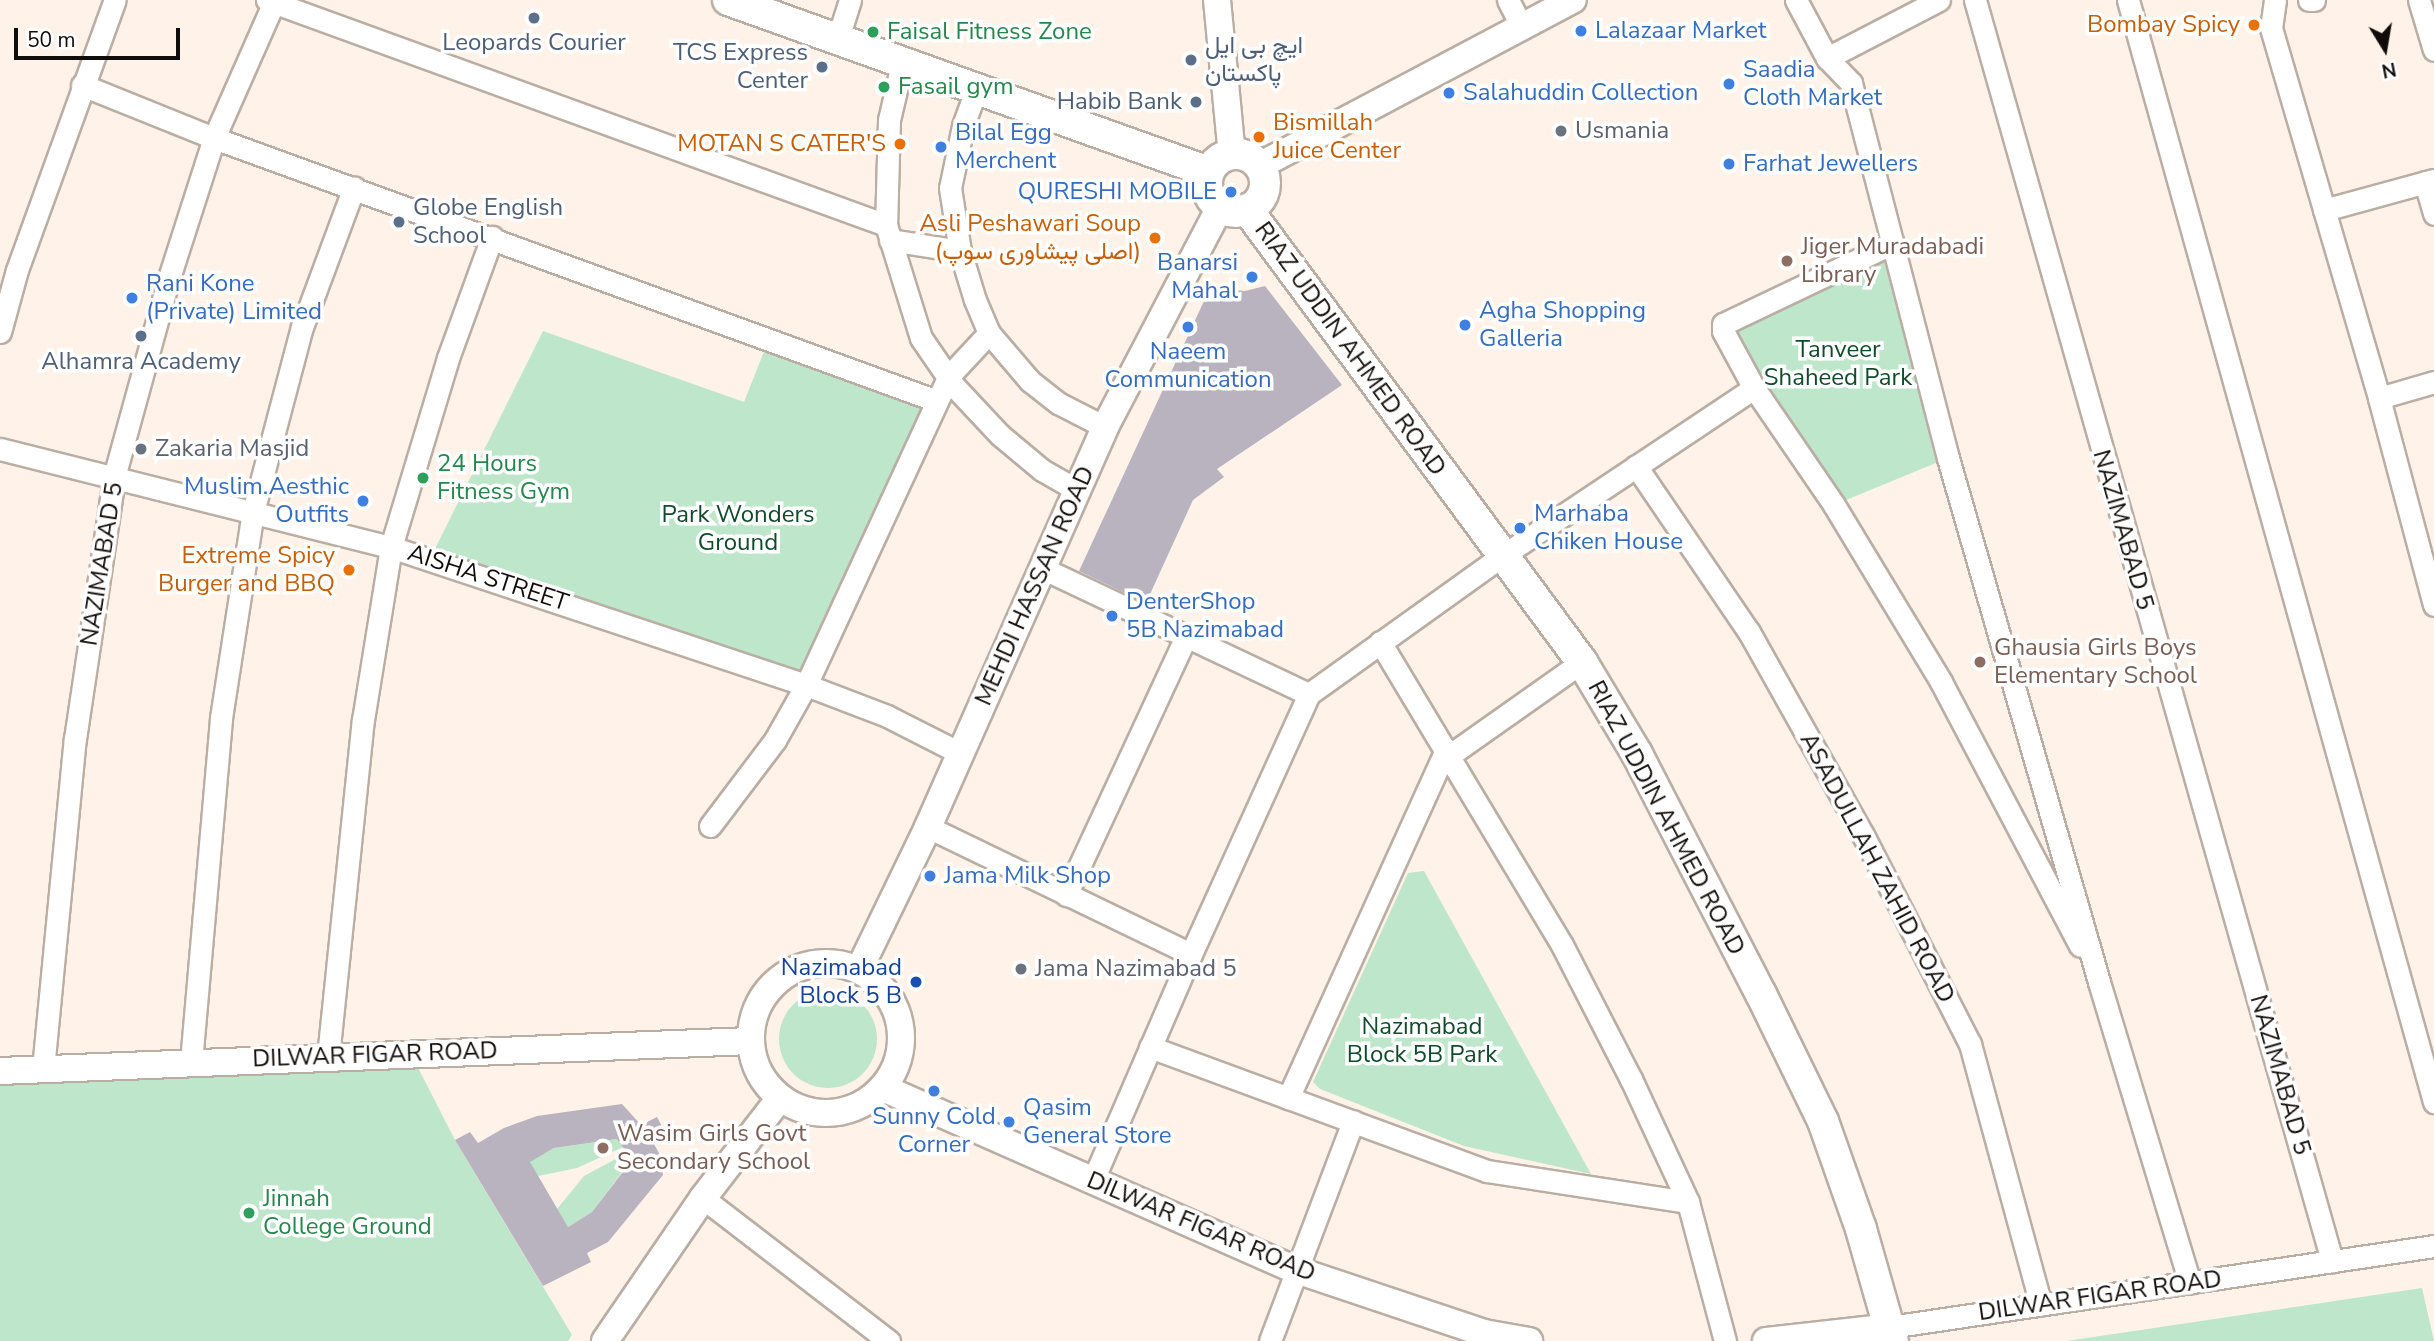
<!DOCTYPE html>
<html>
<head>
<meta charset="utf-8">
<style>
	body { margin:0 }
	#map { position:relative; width:2434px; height:1341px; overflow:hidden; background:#fff2e8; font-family:"Nunito Sans",Vazirmatn,sans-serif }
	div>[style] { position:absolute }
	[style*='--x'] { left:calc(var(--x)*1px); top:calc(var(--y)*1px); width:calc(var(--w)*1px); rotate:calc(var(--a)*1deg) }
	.green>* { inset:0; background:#bee6ca }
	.round { border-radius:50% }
	.building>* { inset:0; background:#b9b3c0 }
	.roads { filter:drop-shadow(2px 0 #baaea4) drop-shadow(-2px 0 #baaea4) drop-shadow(0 2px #baaea4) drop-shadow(0 -2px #baaea4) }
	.minor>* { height:21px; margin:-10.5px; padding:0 10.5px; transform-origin:10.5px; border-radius:10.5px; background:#fff }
	.tertiary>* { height:26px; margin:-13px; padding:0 13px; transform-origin:13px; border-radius:13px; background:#fff }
	.tertiary>.ring { margin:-13px; padding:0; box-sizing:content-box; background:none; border:26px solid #fff; border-radius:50% }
	.secondary>* { height:30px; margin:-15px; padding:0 15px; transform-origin:15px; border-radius:15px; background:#fff }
	.secondary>.ring { margin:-15px; padding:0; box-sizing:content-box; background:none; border:30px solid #fff; border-radius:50% }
	.dots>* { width:19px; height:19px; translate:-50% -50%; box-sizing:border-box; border:4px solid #fff; border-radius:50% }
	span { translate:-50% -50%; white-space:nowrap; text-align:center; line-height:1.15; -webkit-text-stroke:7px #fff; paint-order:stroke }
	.food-label { font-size:24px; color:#c56008 }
	.right { translate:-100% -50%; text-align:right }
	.left { translate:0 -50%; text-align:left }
	.shop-label { font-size:24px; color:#366cbe }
	.leisure-label { font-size:24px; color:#27864d }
	.service-label { font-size:24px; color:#4e5e75 }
	.worship-label { font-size:24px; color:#5b616d }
	.education-label { font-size:24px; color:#785e54 }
	.street-label { font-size:24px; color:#100c09 }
	.park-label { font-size:24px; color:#114b2b }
	.transit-label { font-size:24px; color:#164399 }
	.north { position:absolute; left:2350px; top:14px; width:70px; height:70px; -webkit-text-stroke:5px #fff; paint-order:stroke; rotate:169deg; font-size:19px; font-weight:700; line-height:28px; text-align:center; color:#100c09 }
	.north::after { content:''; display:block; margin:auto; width:24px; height:32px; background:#100c09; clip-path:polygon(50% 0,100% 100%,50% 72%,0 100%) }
	.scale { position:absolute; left:14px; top:28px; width:166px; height:32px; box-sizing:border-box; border:4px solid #100c09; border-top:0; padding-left:9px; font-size:21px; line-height:24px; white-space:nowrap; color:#100c09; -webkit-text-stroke:5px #fff; paint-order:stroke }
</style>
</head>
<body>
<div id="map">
	<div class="green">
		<div style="clip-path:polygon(1893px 243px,1948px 458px,1834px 505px,1723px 324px)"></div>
		<div style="clip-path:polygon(543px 331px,744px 402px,769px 339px,937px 401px,806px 685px,430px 559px)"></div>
		<div style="clip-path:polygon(1424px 871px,1591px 1174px,1464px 1146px,1320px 1089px,1313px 1082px,1408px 873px)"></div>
		<div class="round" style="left:779px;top:990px;width:98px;height:98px"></div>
		<div style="clip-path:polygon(411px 1054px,455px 1140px,572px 1335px,568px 1341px,0 1341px,0 1071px)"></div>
		<div style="clip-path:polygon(618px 1139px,623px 1147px,577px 1168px,538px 1176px,529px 1162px,554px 1148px)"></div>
		<div style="clip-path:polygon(627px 1153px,631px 1160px,592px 1212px,568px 1227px,557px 1209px,584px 1176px)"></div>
		<div style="clip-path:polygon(2422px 1288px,2434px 1341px,2066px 1341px,2114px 1334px)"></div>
	</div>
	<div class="building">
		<div style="clip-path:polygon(1265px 286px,1342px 385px,1217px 469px,1224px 477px,1193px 500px,1146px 603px,1079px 571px,1210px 288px,1245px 291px)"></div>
		<div style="clip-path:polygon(evenodd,622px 1104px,641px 1125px,657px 1117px,667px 1136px,654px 1144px,661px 1157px,663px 1175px,608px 1242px,587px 1253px,591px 1262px,543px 1286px,455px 1140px,470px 1132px,478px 1143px,504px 1128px,537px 1116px,622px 1104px,617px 1139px,632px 1160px,592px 1212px,568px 1227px,530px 1162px,554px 1148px,617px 1139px)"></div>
	</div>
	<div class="roads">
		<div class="minor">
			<div style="--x:267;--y:0;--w:659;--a:19.98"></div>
			<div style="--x:1508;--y:0;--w:28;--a:63"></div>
			<div style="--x:1796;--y:0;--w:66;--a:61.9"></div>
			<div style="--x:1827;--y:58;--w:35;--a:46"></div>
			<div style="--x:1851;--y:83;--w:387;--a:75.5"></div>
			<div style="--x:1948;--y:458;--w:545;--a:73.92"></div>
			<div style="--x:2099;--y:982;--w:314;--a:73.2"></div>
			<div style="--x:1975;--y:0;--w:1311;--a:74.19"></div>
			<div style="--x:2128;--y:0;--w:1144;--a:74.48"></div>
			<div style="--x:2275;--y:0;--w:28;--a:98"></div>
			<div style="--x:2271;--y:28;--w:385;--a:73.7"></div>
			<div style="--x:2379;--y:398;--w:214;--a:75.1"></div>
			<div style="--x:2309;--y:0;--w:5;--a:0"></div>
			<div style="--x:2419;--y:0;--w:52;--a:73.3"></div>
			<div style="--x:837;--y:41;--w:43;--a:-72.4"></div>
			<div style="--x:1827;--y:58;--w:126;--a:-27.4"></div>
			<div style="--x:902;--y:64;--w:57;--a:103.1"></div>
			<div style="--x:889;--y:120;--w:105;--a:91.6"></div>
			<div style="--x:886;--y:225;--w:118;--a:72.8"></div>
			<div style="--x:921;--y:338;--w:58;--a:55.5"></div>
			<div style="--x:954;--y:386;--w:67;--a:46.8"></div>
			<div style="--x:1000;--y:435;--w:55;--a:39.8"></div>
			<div style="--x:1042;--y:470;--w:40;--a:29.7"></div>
			<div style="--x:82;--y:85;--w:142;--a:21.9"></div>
			<div style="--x:214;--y:138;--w:769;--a:19.99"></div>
			<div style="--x:976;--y:90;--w:38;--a:110"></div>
			<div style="--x:963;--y:126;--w:63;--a:101.8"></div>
			<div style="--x:950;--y:188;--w:64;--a:81"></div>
			<div style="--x:960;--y:251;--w:51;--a:73"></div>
			<div style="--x:975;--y:300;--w:36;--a:67"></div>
			<div style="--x:989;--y:333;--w:63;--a:49.5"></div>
			<div style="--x:1030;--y:381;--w:36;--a:38"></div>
			<div style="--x:1058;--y:403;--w:53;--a:27.1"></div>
			<div style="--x:2425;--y:182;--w:33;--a:74"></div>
			<div style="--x:2324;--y:210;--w:114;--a:-15.3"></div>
			<div style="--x:890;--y:240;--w:71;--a:8.9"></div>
			<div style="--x:1893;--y:243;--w:188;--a:154.5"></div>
			<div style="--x:1723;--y:324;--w:7;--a:90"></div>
			<div style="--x:1723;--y:331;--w:65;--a:61.5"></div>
			<div style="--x:1754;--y:388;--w:142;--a:55.6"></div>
			<div style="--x:1834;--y:505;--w:207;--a:58.8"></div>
			<div style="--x:1941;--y:682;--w:298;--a:62.2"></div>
			<div style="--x:0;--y:332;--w:64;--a:-74.7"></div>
			<div style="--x:17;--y:270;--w:287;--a:-70.1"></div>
			<div style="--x:2379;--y:398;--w:57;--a:-16.2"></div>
			<div style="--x:0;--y:449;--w:403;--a:14.1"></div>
			<div style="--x:391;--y:547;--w:437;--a:18.4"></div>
			<div style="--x:806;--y:685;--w:87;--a:20.9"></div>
			<div style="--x:887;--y:716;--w:82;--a:26.9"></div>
			<div style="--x:1636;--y:466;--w:201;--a:55.8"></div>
			<div style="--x:1749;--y:632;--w:233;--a:60.7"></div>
			<div style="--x:1863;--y:835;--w:235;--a:62.9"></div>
			<div style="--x:1970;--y:1044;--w:270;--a:74.8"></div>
			<div style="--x:1044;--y:569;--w:293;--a:25.3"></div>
			<div style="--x:1309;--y:694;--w:237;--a:-35.6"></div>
			<div style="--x:1502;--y:556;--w:303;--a:-33.7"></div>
			<div style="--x:1380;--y:642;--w:353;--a:59"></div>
			<div style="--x:1562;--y:945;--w:151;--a:62.8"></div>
			<div style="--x:1631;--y:1079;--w:136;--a:65.1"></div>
			<div style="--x:1688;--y:1202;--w:144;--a:75.1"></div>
			<div style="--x:1450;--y:755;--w:161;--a:-35.2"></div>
			<div style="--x:710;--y:826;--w:108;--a:-52.9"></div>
			<div style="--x:775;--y:740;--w:63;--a:-60.6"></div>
			<div style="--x:806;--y:685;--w:339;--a:-65.2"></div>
			<div style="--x:948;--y:377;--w:60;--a:-47"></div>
			<div style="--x:928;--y:827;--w:292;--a:25.8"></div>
			<div style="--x:1066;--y:895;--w:285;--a:-65.1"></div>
			<div style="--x:1150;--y:1047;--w:359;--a:20.2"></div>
			<div style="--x:1487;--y:1171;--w:203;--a:8.8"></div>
			<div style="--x:328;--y:1057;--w:339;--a:-84.1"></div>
			<div style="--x:363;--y:720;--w:175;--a:-80.8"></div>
			<div style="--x:391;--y:547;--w:197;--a:-73.2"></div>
			<div style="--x:448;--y:358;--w:129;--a:-70"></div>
			<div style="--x:191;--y:1062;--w:345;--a:-85"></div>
			<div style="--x:221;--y:718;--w:208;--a:-81.2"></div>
			<div style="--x:253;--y:512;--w:191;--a:-75.2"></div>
			<div style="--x:302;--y:327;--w:149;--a:-69.6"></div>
			<div style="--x:43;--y:1069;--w:332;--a:-84.5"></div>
			<div style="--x:75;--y:739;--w:265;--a:-81.5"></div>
			<div style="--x:114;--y:477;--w:203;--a:-74.6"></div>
			<div style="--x:168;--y:281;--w:150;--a:-72.2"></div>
			<div style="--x:214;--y:138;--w:151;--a:-66.2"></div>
			<div style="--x:1288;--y:1098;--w:383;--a:-65.6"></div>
			<div style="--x:1093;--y:1180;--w:246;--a:-66.6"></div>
			<div style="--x:1191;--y:954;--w:286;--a:-65.6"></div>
			<div style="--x:703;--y:1198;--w:235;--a:37.6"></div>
			<div style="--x:1890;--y:1327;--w:550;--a:-8.47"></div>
			<div style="--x:1270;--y:1341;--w:235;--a:-69.3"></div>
		</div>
		<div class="tertiary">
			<div style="--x:1217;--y:0;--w:156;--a:84.5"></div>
			<div style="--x:1259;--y:166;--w:355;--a:-27.9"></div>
			<div class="ring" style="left:751px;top:963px;width:124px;height:124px"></div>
			<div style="--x:859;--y:970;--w:159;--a:-64.2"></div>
			<div style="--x:928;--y:827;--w:437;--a:-66.1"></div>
			<div style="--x:1105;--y:427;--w:248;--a:-62.4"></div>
			<div style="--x:0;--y:1071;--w:751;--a:-2.29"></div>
			<div style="--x:883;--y:1088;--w:451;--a:23.8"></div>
			<div style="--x:1296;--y:1270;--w:198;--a:18.5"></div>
			<div style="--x:1484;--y:1333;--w:46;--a:10.1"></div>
			<div style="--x:605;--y:1341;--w:173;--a:-55.6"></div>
			<div style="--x:703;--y:1198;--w:126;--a:-52.4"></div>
			<div style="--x:1766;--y:1341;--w:125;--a:-6.4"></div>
		</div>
		<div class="secondary">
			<div style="--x:728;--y:0;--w:511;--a:19.68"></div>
			<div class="ring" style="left:1207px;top:154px;width:28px;height:28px"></div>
			<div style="--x:1247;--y:209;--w:563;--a:53.52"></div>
			<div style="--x:1582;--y:662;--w:107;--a:59.1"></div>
			<div style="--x:1637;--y:754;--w:270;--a:62.7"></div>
			<div style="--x:1761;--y:994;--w:141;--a:64"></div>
			<div style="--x:1823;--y:1121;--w:114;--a:70.6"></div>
			<div style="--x:1861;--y:1229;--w:116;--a:74.1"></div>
		</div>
	</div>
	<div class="dots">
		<div style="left:534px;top:18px;background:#5c6f8a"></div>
		<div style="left:2254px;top:25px;background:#e8710a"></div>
		<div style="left:1581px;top:31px;background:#3f7fe0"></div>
		<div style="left:873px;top:32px;background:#2e9e5b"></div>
		<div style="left:1191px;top:60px;background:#5c6f8a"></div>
		<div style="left:822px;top:67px;background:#5c6f8a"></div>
		<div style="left:1729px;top:84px;background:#3f7fe0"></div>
		<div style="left:884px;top:87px;background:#2e9e5b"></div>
		<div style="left:1449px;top:93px;background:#3f7fe0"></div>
		<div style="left:1196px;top:102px;background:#5c6f8a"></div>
		<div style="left:1561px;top:131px;background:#6b7280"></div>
		<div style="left:1259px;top:137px;background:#e8710a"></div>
		<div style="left:900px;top:144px;background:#e8710a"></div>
		<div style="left:941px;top:147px;background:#3f7fe0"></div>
		<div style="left:1729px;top:164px;background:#3f7fe0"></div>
		<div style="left:1231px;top:192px;background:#3f7fe0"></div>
		<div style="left:399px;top:222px;background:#5c6f8a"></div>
		<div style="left:1155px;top:238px;background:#e8710a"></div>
		<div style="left:1787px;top:261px;background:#8d6e63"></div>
		<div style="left:1252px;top:277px;background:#3f7fe0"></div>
		<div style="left:132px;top:298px;background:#3f7fe0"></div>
		<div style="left:1465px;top:325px;background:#3f7fe0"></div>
		<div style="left:1188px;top:327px;background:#3f7fe0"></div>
		<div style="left:141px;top:336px;background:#5c6f8a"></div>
		<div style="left:141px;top:449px;background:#6b7280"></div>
		<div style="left:423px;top:478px;background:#2e9e5b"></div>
		<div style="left:363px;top:501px;background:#3f7fe0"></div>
		<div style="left:1520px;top:528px;background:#3f7fe0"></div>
		<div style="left:349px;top:570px;background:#e8710a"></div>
		<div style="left:1112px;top:616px;background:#3f7fe0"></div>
		<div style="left:1980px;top:662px;background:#8d6e63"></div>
		<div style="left:930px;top:876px;background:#3f7fe0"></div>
		<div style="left:1021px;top:969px;background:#6b7280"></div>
		<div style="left:916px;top:982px;background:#1a4fb4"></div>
		<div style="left:934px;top:1091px;background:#3f7fe0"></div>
		<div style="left:1009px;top:1122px;background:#3f7fe0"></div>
		<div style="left:603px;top:1148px;background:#8d6e63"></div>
		<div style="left:249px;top:1213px;background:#2e9e5b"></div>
	</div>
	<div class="food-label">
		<span class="right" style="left:2240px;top:25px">Bombay Spicy</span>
		<span class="left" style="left:1273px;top:137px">Bismillah<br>Juice Center</span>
		<span class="right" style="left:886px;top:144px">MOTAN S CATER'S</span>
		<span class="right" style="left:1141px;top:238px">Asli Peshawari Soup<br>(اصلی پیشاوری سوپ)</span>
		<span class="right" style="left:335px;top:570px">Extreme Spicy<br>Burger and BBQ</span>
	</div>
	<div class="shop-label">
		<span class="left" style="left:1595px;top:31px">Lalazaar Market</span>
		<span class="left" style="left:1743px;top:84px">Saadia<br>Cloth Market</span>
		<span class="left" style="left:1463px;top:93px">Salahuddin Collection</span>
		<span class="left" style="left:955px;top:147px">Bilal Egg<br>Merchent</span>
		<span class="left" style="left:1743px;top:164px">Farhat Jewellers</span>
		<span class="right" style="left:1217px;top:192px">QURESHI MOBILE</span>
		<span class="right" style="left:1238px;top:277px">Banarsi<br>Mahal</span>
		<span class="left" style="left:146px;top:298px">Rani Kone<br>(Private) Limited</span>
		<span class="left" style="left:1479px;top:325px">Agha Shopping<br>Galleria</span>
		<span style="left:1188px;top:366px">Naeem<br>Communication</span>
		<span class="right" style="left:349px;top:501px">Muslim.Aesthic<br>Outfits</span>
		<span class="left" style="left:1534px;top:528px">Marhaba<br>Chiken House</span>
		<span class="left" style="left:1126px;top:616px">DenterShop<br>5B Nazimabad</span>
		<span class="left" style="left:944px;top:876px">Jama Milk Shop</span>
		<span class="left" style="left:1023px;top:1122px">Qasim<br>General Store</span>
		<span style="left:934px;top:1131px">Sunny Cold<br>Corner</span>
	</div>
	<div class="leisure-label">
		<span class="left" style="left:887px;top:32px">Faisal Fitness Zone</span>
		<span class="left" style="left:898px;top:87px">Fasail gym</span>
		<span class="left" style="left:437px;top:478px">24 Hours<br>Fitness Gym</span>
		<span class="left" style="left:263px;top:1213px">Jinnah<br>College Ground</span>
	</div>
	<div class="service-label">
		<span style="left:534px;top:43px">Leopards Courier</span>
		<span class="left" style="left:1205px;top:60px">ایچ بی ایل<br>پاکستان</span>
		<span class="right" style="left:808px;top:67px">TCS Express<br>Center</span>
		<span class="right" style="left:1182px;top:102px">Habib Bank</span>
		<span class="left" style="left:413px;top:222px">Globe English<br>School</span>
		<span style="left:141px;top:362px">Alhamra Academy</span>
	</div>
	<div class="worship-label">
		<span class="left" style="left:1575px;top:131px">Usmania</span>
		<span class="left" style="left:155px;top:449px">Zakaria Masjid</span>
		<span class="left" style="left:1035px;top:969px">Jama Nazimabad 5</span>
	</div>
	<div class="education-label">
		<span class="left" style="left:1801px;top:261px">Jiger Muradabadi<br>Library</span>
		<span class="left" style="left:1994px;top:662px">Ghausia Girls Boys<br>Elementary School</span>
		<span class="left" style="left:617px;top:1148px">Wasim Girls Govt<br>Secondary School</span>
	</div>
	<div class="street-label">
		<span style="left:1350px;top:349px;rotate:54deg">RIAZ UDDIN AHMED ROAD</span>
		<span style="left:2123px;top:530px;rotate:74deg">NAZIMABAD 5</span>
		<span style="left:102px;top:564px;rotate:-81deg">NAZIMABAD 5</span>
		<span style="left:488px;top:578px;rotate:18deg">AISHA STREET</span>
		<span style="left:1035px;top:586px;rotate:-66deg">MEHDI HASSAN ROAD</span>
		<span style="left:1666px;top:818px;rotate:62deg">RIAZ UDDIN AHMED ROAD</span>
		<span style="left:1877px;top:868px;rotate:62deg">ASADULLAH ZAHID ROAD</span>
		<span style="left:375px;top:1055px;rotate:-2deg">DILWAR FIGAR ROAD</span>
		<span style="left:2280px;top:1075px;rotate:74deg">NAZIMABAD 5</span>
		<span style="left:1201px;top:1227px;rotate:23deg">DILWAR FIGAR ROAD</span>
		<span style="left:2100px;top:1296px;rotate:-8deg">DILWAR FIGAR ROAD</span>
	</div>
	<div class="park-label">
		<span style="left:1838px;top:364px">Tanveer<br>Shaheed Park</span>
		<span style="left:738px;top:529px">Park Wonders<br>Ground</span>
		<span style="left:1422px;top:1041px">Nazimabad<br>Block 5B Park</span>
	</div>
	<div class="transit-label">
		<span class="right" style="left:902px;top:982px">Nazimabad<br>Block 5 B</span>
	</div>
	<div class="north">N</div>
	<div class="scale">50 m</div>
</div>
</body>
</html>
